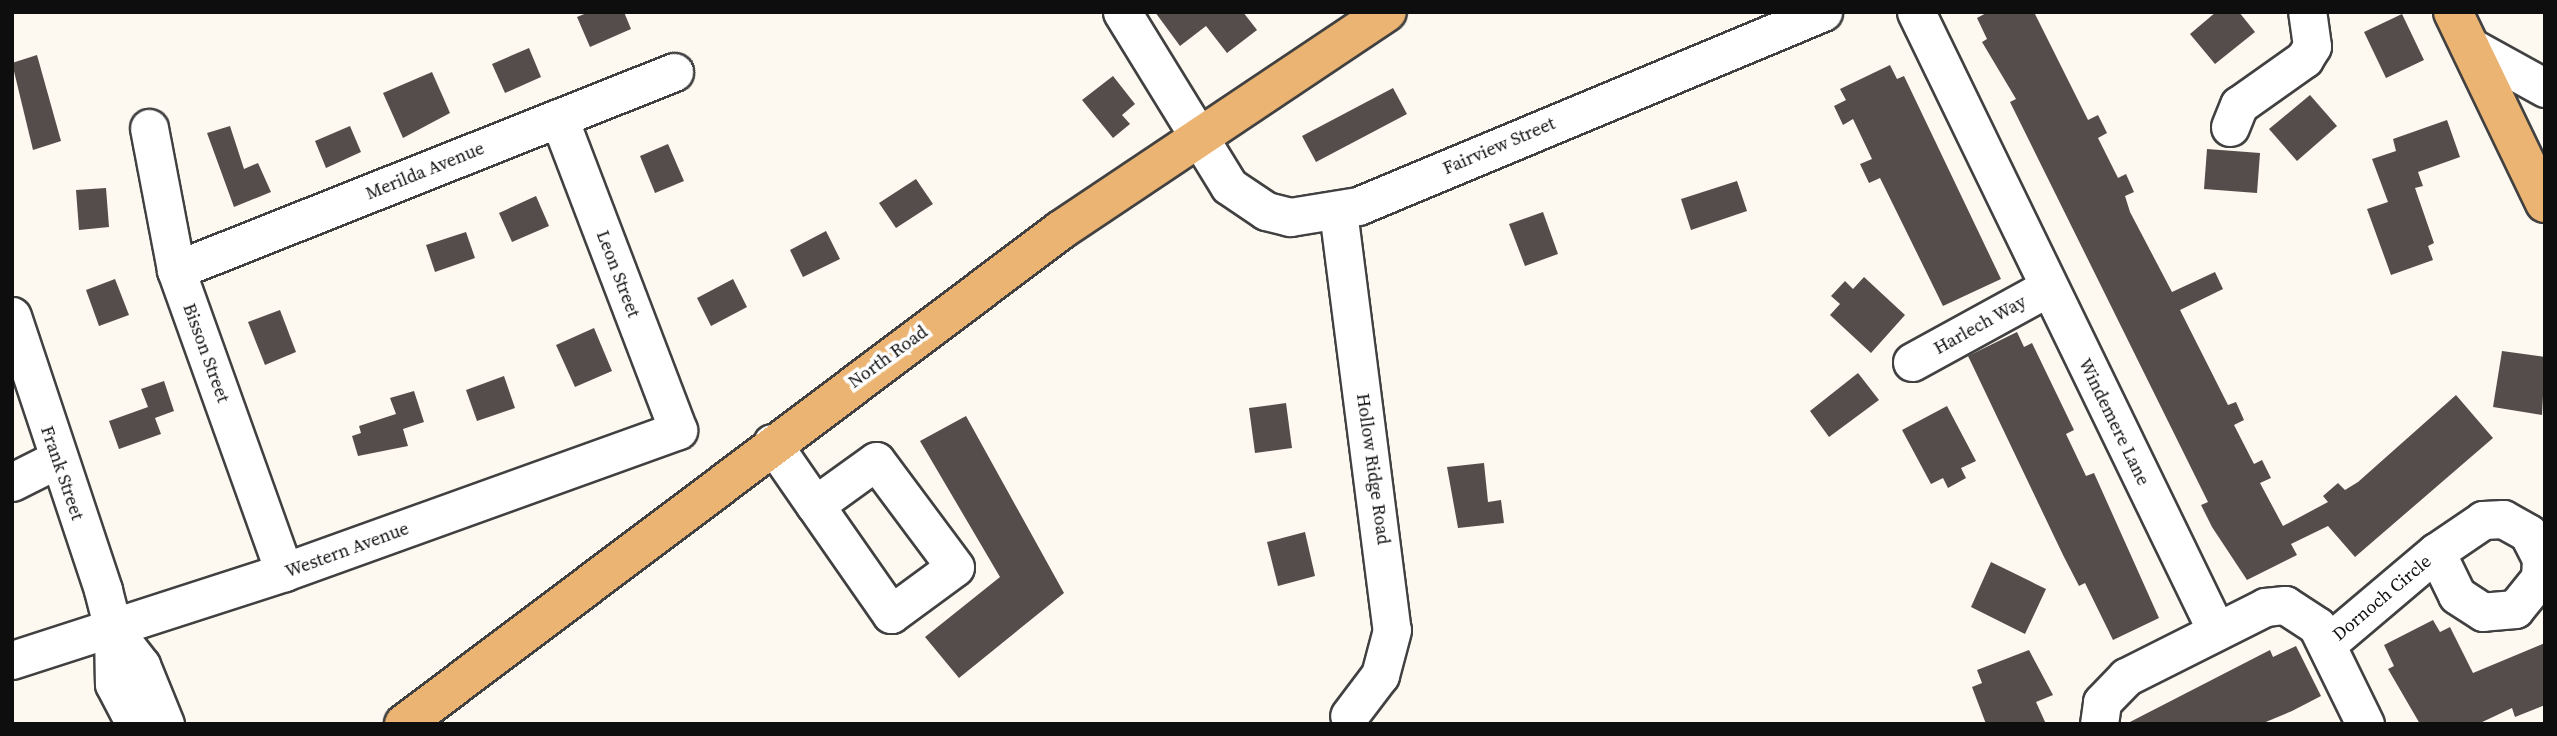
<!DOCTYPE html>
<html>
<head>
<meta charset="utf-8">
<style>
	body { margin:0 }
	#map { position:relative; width:2557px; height:736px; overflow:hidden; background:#fdf8f0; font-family:"Source Serif 4",serif }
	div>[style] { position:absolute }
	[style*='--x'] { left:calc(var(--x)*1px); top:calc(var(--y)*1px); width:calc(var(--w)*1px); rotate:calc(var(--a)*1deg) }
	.building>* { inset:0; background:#554d4b }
	.roads { filter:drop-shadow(2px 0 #414141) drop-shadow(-2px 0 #414141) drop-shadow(0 2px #414141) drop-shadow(0 -2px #414141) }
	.minor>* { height:37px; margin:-18.5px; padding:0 18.5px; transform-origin:18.5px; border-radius:18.5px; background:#fff }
	.major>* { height:38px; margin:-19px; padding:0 19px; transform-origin:19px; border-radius:19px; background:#ebb472 }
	span { translate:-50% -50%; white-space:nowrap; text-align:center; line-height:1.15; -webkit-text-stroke:7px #fff; paint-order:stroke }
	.street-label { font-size:18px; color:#0e0e0e }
	.frame { position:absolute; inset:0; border:14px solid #0e0e0e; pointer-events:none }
</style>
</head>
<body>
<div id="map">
	<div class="building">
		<div style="clip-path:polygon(589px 12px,624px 12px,631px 29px,590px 47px,577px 17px)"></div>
		<div style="clip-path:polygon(1155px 12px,1243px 12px,1257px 30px,1227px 53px,1206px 26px,1180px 46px)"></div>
		<div style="clip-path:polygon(1988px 12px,2034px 12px,2088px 120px,2098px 115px,2107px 133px,2098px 138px,2118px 178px,2126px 174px,2134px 192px,2125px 196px,2130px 212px,2172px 292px,2215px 272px,2223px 289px,2180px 310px,2228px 405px,2236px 402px,2244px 420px,2234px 425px,2254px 464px,2262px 460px,2271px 478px,2260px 483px,2283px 526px,2328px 502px,2323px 496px,2338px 483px,2345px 490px,2358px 482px,2456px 395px,2493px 438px,2355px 557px,2328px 526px,2291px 544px,2297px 555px,2247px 580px,2212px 527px,2201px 505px,2208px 502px,2010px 102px,2016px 99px,1982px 42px,1987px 39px,1977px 18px)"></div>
		<div style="clip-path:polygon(2216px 12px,2239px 12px,2255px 32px,2215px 64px,2190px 34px)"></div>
		<div style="clip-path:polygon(2402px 14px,2424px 60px,2386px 78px,2364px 32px)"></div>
		<div style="clip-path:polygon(529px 48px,541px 77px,505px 93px,492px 64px)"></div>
		<div style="clip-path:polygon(37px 55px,61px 141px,33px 150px,12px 63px)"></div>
		<div style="clip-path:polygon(1890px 65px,1897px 79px,1904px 76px,2001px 279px,1943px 306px,1880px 178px,1869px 183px,1860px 164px,1872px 159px,1853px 119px,1843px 125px,1834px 106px,1846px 100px,1840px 89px)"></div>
		<div style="clip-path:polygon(432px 72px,450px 113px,403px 138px,383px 93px)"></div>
		<div style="clip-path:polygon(1113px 76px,1135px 104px,1122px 115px,1130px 124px,1113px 138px,1082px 100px)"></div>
		<div style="clip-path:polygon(1393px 88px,1407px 114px,1316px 162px,1302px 136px)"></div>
		<div style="clip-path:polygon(2310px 95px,2337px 126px,2297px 161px,2269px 129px)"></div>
		<div style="clip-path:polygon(2447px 120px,2460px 157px,2418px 172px,2423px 186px,2415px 188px,2434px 243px,2428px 246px,2433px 260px,2391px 275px,2367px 209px,2388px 202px,2372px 159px,2396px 151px,2393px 139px)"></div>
		<div style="clip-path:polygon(230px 126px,244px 169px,258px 163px,271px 192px,234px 207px,207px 133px)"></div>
		<div style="clip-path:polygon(350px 126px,361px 152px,326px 168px,315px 141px)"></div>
		<div style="clip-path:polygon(668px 144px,684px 181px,655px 193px,640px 156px)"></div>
		<div style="clip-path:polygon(2207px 149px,2260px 153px,2257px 193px,2204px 189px)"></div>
		<div style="clip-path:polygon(916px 179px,933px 204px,896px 228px,879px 203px)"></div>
		<div style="clip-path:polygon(1737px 181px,1747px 211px,1691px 230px,1681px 199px)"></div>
		<div style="clip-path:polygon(106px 188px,109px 227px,79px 230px,76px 190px)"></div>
		<div style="clip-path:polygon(536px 196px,549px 226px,512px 242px,499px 213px)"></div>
		<div style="clip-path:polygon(1543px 212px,1558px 254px,1525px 266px,1509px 224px)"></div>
		<div style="clip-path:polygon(826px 231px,840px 259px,803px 277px,790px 250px)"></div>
		<div style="clip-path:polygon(466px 232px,475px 258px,435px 272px,426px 245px)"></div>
		<div style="clip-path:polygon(1864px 277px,1905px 315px,1871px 353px,1830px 315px,1840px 304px,1831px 296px,1845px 281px,1853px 289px)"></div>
		<div style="clip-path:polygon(115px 279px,129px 315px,99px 326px,86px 290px)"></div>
		<div style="clip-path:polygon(733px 279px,747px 307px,711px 326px,697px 298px)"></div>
		<div style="clip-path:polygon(280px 310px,296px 352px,265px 365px,248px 322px)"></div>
		<div style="clip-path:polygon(594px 328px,612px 371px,575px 387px,556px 345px)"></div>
		<div style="clip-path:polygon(2017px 332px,2024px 347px,2032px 343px,2074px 430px,2066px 434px,2086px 476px,2094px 473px,2159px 618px,2113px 640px,2085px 583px,2079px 586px,2063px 555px,1968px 356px)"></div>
		<div style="clip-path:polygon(2502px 351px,2545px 357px,2542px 415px,2493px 407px)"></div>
		<div style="clip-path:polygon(1858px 373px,1879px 400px,1829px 437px,1810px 411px)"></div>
		<div style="clip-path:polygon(504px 376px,515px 408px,477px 421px,466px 390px)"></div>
		<div style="clip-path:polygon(164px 381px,174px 411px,155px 418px,161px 434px,119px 449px,109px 421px,148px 407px,141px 389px)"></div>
		<div style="clip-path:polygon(414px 391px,424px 422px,403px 429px,408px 446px,358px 456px,352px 436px,361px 433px,359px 426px,396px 414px,390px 398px)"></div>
		<div style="clip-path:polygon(1286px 403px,1292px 448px,1255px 453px,1249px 408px)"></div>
		<div style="clip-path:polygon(1947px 406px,1976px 461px,1961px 468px,1966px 478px,1948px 488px,1943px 478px,1931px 484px,1902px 430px)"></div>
		<div style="clip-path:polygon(966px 416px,1064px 593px,959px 678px,925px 637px,1000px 577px,920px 441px)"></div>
		<div style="clip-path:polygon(1484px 463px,1488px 502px,1501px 500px,1504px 523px,1458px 528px,1447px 467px)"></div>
		<div style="clip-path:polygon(1305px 532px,1315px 576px,1278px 586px,1267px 542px)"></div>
		<div style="clip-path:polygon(1991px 562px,2046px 589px,2025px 634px,1971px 607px)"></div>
		<div style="clip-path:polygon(2433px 620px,2440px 632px,2450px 627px,2473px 673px,2545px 643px,2545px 705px,2515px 717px,2512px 708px,2478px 724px,2420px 724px,2388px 669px,2394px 666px,2384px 645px)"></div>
		<div style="clip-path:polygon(2296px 646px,2321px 696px,2292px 711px,2261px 724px,2126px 724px,2270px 650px,2273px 657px)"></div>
		<div style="clip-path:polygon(2029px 650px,2053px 695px,2036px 702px,2046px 724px,1986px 724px,1972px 687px,1982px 683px,1977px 670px)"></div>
	</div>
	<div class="roads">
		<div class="minor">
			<div style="--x:1122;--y:12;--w:204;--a:58.4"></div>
			<div style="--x:1229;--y:186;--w:45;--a:34"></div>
			<div style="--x:1266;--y:211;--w:25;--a:14"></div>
			<div style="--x:1290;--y:217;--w:69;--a:-9.2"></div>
			<div style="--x:1358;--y:206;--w:504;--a:-22.65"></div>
			<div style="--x:1916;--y:12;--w:687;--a:64.11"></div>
			<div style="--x:2469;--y:46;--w:87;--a:28.9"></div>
			<div style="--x:2230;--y:127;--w:24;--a:-68"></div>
			<div style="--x:2239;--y:105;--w:80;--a:-35.3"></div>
			<div style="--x:2304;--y:59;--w:15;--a:-58"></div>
			<div style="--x:2312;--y:46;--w:34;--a:-98"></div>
			<div style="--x:149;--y:128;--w:145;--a:79.2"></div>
			<div style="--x:176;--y:270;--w:321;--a:70.3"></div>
			<div style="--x:1338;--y:211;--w:422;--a:82.7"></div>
			<div style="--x:1392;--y:630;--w:47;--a:104.9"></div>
			<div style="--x:1380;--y:675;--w:51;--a:127.1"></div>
			<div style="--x:176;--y:270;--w:536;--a:-21.68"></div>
			<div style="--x:12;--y:316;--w:289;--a:71.6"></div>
			<div style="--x:103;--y:590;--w:40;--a:75.6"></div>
			<div style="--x:113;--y:629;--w:55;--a:89"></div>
			<div style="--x:114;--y:684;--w:45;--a:62.3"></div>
			<div style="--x:1912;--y:362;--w:156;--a:-28.7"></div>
			<div style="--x:772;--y:443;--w:75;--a:55.3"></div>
			<div style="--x:815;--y:505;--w:133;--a:55.1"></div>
			<div style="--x:891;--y:614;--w:79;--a:-36.3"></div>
			<div style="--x:955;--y:567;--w:132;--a:-126.7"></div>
			<div style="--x:876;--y:461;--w:75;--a:144.2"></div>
			<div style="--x:12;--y:482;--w:49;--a:-26.6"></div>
			<div style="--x:113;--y:629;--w:46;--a:52.1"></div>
			<div style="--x:141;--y:665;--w:64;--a:67.9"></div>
			<div style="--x:2327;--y:644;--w:143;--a:-40.2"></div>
			<div style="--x:2436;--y:552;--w:57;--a:-34.2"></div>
			<div style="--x:2483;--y:520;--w:20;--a:-3"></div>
			<div style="--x:2503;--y:519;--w:29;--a:29"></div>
			<div style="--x:2528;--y:533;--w:29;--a:63"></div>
			<div style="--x:2541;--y:559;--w:19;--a:93"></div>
			<div style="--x:2540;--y:578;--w:40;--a:129"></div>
			<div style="--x:2515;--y:609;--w:32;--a:175"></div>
			<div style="--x:2483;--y:612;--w:31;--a:-147"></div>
			<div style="--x:2457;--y:595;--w:48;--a:-116"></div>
			<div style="--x:12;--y:660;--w:286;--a:-17.9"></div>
			<div style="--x:284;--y:572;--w:419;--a:-19.8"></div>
			<div style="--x:678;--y:430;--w:334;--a:-110.9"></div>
			<div style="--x:2099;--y:724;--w:22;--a:-82"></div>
			<div style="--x:2102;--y:702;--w:35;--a:-46"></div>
			<div style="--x:2126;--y:677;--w:156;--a:-26.7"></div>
			<div style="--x:2265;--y:607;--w:20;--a:-6"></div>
			<div style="--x:2285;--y:605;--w:38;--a:33"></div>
			<div style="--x:2317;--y:626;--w:109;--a:63.9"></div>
		</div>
		<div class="major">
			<div style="--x:2453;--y:12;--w:212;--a:64.3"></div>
			<div style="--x:404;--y:724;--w:822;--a:-36.94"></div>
			<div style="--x:1061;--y:230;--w:392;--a:-33.8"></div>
		</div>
	</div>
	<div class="street-label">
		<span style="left:1499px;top:146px;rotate:-23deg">Fairview Street</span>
		<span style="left:425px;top:171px;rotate:-22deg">Merilda Avenue</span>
		<span style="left:618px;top:274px;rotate:69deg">Leon Street</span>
		<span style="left:1980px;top:325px;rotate:-29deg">Harlech Way</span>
		<span style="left:206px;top:353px;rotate:70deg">Bisson Street</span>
		<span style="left:888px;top:357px;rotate:-36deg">North Road</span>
		<span style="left:2114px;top:422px;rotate:64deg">Windemere Lane</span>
		<span style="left:1373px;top:469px;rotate:82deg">Hollow Ridge Road</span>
		<span style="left:62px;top:473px;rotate:71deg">Frank Street</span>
		<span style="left:347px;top:550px;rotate:-20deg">Western Avenue</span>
		<span style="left:2382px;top:598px;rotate:-40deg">Dornoch Circle</span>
	</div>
	<div class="frame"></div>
</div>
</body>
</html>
